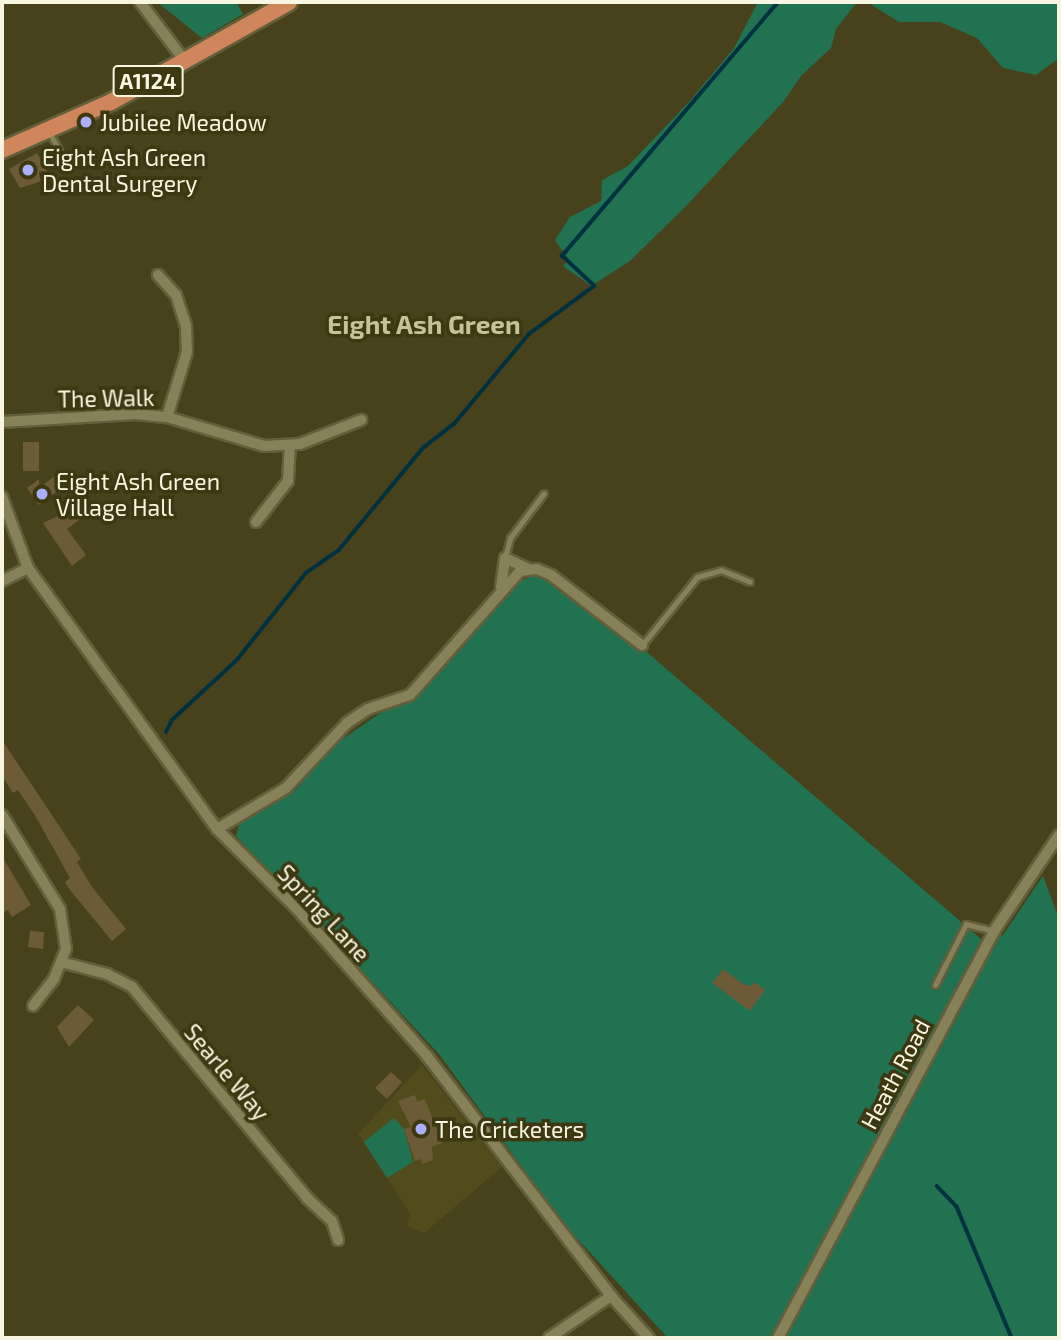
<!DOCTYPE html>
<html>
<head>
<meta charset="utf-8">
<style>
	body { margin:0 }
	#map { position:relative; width:1061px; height:1340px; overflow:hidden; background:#47421c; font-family:"Exo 2",sans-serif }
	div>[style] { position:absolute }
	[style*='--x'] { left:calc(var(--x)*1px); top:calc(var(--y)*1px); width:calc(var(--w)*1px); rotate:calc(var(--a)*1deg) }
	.built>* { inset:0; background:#524c1d }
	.green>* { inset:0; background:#217251 }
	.stream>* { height:3.5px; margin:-1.75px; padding:0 1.75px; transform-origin:1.75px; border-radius:1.75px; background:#00313f }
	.building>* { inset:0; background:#6d5a37 }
	.roads { filter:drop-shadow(2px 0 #635e3b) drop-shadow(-2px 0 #635e3b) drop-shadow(0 2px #635e3b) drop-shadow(0 -2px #635e3b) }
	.service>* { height:5px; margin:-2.5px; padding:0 2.5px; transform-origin:2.5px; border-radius:2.5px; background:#878159 }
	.minor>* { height:10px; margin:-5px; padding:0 5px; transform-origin:5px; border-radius:5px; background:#878159 }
	.primary>* { height:16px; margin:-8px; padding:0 8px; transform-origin:8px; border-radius:8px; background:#ce865a }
	.dots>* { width:19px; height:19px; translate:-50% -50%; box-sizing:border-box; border:4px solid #3d3811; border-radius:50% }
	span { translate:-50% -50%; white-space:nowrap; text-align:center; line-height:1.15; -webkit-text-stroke:7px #3d3811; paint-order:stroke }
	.shield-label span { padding:2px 5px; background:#3d3811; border:2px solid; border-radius:5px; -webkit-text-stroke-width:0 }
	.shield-label { font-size:21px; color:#f8f6e0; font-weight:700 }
	.poi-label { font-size:23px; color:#f8f6e0 }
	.left { translate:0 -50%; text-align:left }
	.street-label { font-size:23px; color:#f8f6e0 }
	.quarter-label { font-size:26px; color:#c6c196; font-weight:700 }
	.frame { position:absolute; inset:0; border:4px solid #f8f6e0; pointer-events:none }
</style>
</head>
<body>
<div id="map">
	<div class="built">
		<div style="clip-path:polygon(422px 1065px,502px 1167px,424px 1233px,407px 1226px,410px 1213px,358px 1134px)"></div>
	</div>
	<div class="green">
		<div style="clip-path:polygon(157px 2px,236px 2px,243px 14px,202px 38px)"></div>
		<div style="clip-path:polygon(758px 2px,857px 2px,836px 29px,831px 48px,801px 76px,784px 101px,688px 204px,630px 261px,591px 286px,563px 266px,569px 260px,555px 240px,570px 217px,601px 201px,602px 180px,628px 166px,689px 102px,734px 48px)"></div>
		<div style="clip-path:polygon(867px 2px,1059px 2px,1059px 58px,1036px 75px,1003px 68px,977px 38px,940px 22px,899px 22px)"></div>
		<div style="clip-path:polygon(537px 574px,634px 641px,981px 939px,1003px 935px,1043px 876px,1059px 919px,1059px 1338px,668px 1338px,563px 1223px,439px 1054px,236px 836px,239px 825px,297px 789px,328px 749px,382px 712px,414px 699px,494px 606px,518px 582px)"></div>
		<div style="clip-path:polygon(394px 1118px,404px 1129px,413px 1162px,387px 1178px,364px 1142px)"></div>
	</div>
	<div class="stream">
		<div style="--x:166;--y:732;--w:13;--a:-63"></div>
		<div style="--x:172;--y:720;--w:87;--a:-42.7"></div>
		<div style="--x:236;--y:661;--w:112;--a:-51.5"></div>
		<div style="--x:306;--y:573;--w:39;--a:-35"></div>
		<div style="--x:338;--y:551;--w:134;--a:-50.5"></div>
		<div style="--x:423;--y:448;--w:39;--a:-38"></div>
		<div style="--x:454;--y:424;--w:117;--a:-50.2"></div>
		<div style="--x:529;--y:334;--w:81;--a:-36.4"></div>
		<div style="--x:594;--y:286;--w:44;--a:-136.8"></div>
		<div style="--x:562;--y:256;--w:333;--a:-49.6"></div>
		<div style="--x:937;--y:1186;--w:29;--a:46"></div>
		<div style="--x:957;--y:1207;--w:142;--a:67.2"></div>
	</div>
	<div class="building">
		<div style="clip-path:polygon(37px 153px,47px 171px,39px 176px,42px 181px,20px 188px,9px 169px)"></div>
		<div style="clip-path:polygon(23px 442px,39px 442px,39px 471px,23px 471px)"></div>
		<div style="clip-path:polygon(64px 469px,72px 480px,39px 505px,27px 488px,39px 479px,39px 488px)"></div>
		<div style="clip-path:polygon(71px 510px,79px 520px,67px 529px,86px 555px,72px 566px,43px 523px)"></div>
		<div style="clip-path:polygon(2px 740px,81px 859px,77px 862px,92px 887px,126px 929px,112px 941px,70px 890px,65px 882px,70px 878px,36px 817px,18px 790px,13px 793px,2px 776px)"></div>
		<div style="clip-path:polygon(2px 856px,31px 905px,12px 917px,8px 910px,2px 913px)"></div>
		<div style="clip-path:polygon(30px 931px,44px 932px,43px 949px,28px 947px)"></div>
		<div style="clip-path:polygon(723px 969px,743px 984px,751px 986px,754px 982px,765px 990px,750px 1011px,712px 983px)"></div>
		<div style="clip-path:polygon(78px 1005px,94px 1020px,69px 1047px,57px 1027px)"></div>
		<div style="clip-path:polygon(391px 1072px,402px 1082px,387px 1099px,375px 1088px)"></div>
		<div style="clip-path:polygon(415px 1095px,417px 1102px,425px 1099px,442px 1143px,432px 1147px,433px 1160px,422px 1164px,421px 1159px,415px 1161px,404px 1129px,411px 1127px,398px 1101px)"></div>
	</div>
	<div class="roads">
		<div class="service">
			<div style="--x:49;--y:132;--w:21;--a:61"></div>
			<div style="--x:505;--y:558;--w:21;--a:-76"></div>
			<div style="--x:510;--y:538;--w:56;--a:-52.9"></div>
			<div style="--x:642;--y:645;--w:87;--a:-51"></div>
			<div style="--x:697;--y:577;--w:25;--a:-16"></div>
			<div style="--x:721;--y:570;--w:31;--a:22"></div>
			<div style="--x:935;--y:985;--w:68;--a:-63.1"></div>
			<div style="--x:966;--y:924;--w:29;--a:14"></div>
		</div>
		<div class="minor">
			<div style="--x:140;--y:2;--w:74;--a:52.7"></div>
			<div style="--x:158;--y:275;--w:27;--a:48"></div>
			<div style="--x:176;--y:295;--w:33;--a:72"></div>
			<div style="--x:186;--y:326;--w:26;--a:88"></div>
			<div style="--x:187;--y:352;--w:68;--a:107.1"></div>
			<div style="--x:2;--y:422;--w:134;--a:-3.4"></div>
			<div style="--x:136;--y:414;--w:31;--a:6"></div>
			<div style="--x:167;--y:417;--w:101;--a:16.6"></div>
			<div style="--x:264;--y:446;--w:36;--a:-3"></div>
			<div style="--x:300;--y:444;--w:66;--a:-21.5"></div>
			<div style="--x:2;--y:497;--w:76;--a:69.9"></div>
			<div style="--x:28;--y:568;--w:322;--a:54.1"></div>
			<div style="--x:217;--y:829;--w:113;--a:45"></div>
			<div style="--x:297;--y:909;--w:196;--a:48.5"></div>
			<div style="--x:427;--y:1056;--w:302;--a:52.5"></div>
			<div style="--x:611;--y:1296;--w:57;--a:47.9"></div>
			<div style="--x:256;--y:522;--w:52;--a:-52"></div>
			<div style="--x:288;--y:481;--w:36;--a:-87"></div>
			<div style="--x:2;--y:581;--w:29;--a:-27"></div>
			<div style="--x:501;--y:587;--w:29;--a:-82"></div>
			<div style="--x:505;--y:558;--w:26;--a:25"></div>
			<div style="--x:2;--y:815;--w:110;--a:58.3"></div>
			<div style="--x:60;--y:909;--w:40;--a:81.5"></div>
			<div style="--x:66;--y:949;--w:32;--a:112"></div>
			<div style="--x:54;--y:979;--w:34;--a:128"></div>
			<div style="--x:217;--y:829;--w:80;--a:-30.7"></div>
			<div style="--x:286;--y:788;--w:89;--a:-46.8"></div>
			<div style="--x:347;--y:723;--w:25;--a:-34"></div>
			<div style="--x:368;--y:709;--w:44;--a:-18.4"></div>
			<div style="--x:410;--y:695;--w:166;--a:-48.4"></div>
			<div style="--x:520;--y:571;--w:17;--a:-7"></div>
			<div style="--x:537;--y:569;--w:15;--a:23"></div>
			<div style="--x:551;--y:575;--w:115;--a:37.6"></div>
			<div style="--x:61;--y:962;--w:48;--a:14.6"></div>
			<div style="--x:107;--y:974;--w:28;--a:27"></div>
			<div style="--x:132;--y:987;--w:274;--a:50.3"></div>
			<div style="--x:307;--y:1198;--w:34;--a:43"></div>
			<div style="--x:332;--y:1221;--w:20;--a:72"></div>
			<div style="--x:549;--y:1338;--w:75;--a:-34.1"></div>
			<div style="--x:778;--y:1338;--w:461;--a:-62"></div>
			<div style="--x:994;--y:931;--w:116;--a:-55.9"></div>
		</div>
		<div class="primary">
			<div style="--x:2;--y:150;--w:119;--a:-23.8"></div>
			<div style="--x:111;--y:102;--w:204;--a:-29.3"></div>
		</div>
	</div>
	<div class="dots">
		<div style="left:86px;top:122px;background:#acaffb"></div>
		<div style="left:28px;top:170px;background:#acaffb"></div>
		<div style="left:42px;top:494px;background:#acaffb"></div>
		<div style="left:421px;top:1129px;background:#acaffb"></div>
	</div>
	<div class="shield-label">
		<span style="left:148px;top:81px">A1124</span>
	</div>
	<div class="poi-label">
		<span class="left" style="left:100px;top:122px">Jubilee Meadow</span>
		<span class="left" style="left:42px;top:170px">Eight Ash Green<br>Dental Surgery</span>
		<span class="left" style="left:56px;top:494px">Eight Ash Green<br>Village Hall</span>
		<span class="left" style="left:435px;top:1129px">The Cricketers</span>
	</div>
	<div class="street-label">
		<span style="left:106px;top:398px;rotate:-1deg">The Walk</span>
		<span style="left:324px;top:913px;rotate:47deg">Spring Lane</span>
		<span style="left:227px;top:1072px;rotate:50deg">Searle Way</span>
		<span style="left:895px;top:1074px;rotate:-62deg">Heath Road</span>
	</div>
	<div class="quarter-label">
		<span style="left:424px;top:324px">Eight Ash Green</span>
	</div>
	<div class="frame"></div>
</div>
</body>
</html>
